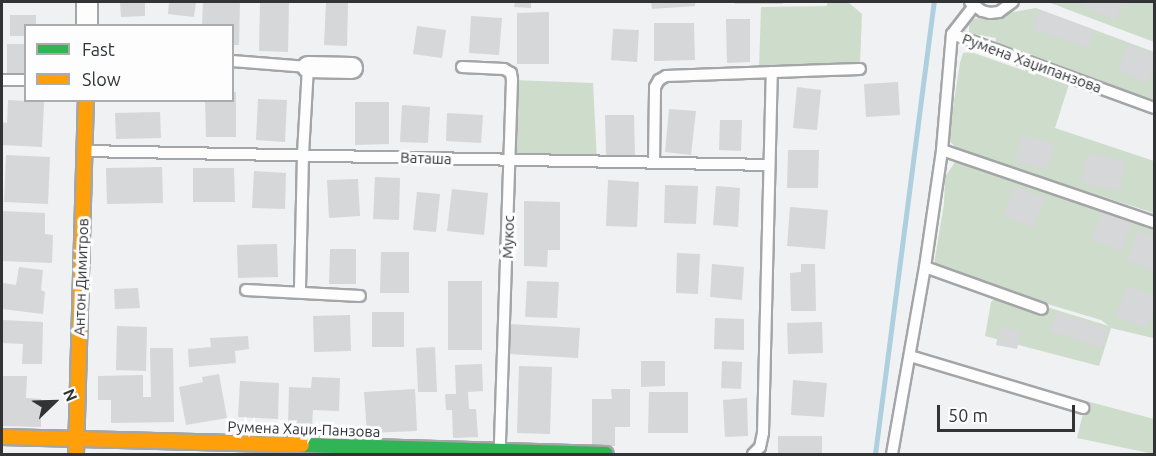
<!DOCTYPE html>
<html>
<head>
<meta charset="utf-8">
<style>
	body { margin:0 }
	#map { position:relative; width:1156px; height:456px; overflow:hidden; background:#eff1f3; font-family:Ubuntu,sans-serif }
	div>[style] { position:absolute }
	[style*='--x'] { left:calc(var(--x)*1px); top:calc(var(--y)*1px); width:calc(var(--w)*1px); rotate:calc(var(--a)*1deg) }
	.green>* { inset:0; background:#cedccb }
	.stream>* { height:5px; margin:-2.5px; padding:0 2.5px; transform-origin:2.5px; border-radius:2.5px; background:#aed0de }
	.building>* { inset:0; background:#d5d7d8 }
	.roads { filter:drop-shadow(2px 0 #a4a5a7) drop-shadow(-2px 0 #a4a5a7) drop-shadow(0 2px #a4a5a7) drop-shadow(0 -2px #a4a5a7) }
	.lane>* { height:10px; margin:-5px; padding:0 5px; transform-origin:5px; border-radius:5px; background:#fdfdfd }
	.street>* { height:20px; margin:-10px; padding:0 10px; transform-origin:10px; border-radius:10px; background:#fdfdfd }
	.fast>* { height:14px; margin:-7px; padding:0 7px; transform-origin:7px; border-radius:7px; background:#30b455 }
	.slow>* { height:14px; margin:-7px; padding:0 7px; transform-origin:7px; border-radius:7px; background:#ff9f0a }
	span { translate:-50% -50%; white-space:nowrap; text-align:center; line-height:1.15; -webkit-text-stroke:6px #fdfdfe; paint-order:stroke }
	.street-label { font-size:15px; color:#313335 }
	.frame { position:absolute; inset:0; border:3px solid #313335; pointer-events:none }
	.legend { position:absolute; left:24px; top:24px; width:210px; height:78px; box-sizing:border-box; background:#fdfdfe; border:2px solid #abacae; margin:0; padding:8px 10px; list-style:none; font-size:18px; color:#313335 }
	.legend li { display:flex; align-items:center; gap:12px; height:30px }
	.legend b { width:30px; border:2px solid #abacae }
	.north { position:absolute; left:24px; top:372px; width:60px; height:60px; -webkit-text-stroke:4px #fdfdfe; paint-order:stroke; rotate:67deg; font-size:16px; font-weight:700; line-height:24px; text-align:center; color:#313335 }
	.north::after { content:''; display:block; margin:auto; width:21px; height:27px; background:#313335; clip-path:polygon(50% 0,100% 100%,50% 72%,0 100%) }
	.scale { position:absolute; left:937px; top:405px; width:138px; height:27px; box-sizing:border-box; border:3px solid #313335; border-top:0; padding-left:8px; font-size:18px; line-height:21px; white-space:nowrap; color:#313335; -webkit-text-stroke:4px #fdfdfe; paint-order:stroke }
</style>
</head>
<body>
<div id="map">
	<div class="green">
		<div style="clip-path:polygon(827px 2px,848px 2px,862px 14px,860px 65px,759px 69px,761px 7px,827px 6px)"></div>
		<div style="clip-path:polygon(1048px 2px,1154px 2px,1154px 42px)"></div>
		<div style="clip-path:polygon(1036px 8px,1154px 52px,1154px 104px,1149px 102px,1149px 99px,1102px 81px,995px 46px,996px 38px,969px 33px,969px 24px,974px 19px)"></div>
		<div style="clip-path:polygon(971px 52px,1025px 71px,1027px 65px,1070px 81px,1055px 128px,1154px 161px,1154px 213px,960px 151px,948px 140px,960px 63px,963px 53px)"></div>
		<div style="clip-path:polygon(512px 80px,593px 83px,597px 162px,511px 160px)"></div>
		<div style="clip-path:polygon(955px 162px,1055px 189px,1154px 226px,1153px 338px,1111px 328px,1099px 366px,985px 336px,991px 302px,1000px 293px,1109px 326px,1101px 320px,1011px 293px,934px 264px,944px 204px,945px 177px)"></div>
		<div style="clip-path:polygon(1086px 401px,1154px 419px,1154px 454px,1077px 438px)"></div>
	</div>
	<div class="stream">
		<div style="--x:875;--y:454;--w:456;--a:-82.6"></div>
	</div>
	<div class="building">
		<div style="clip-path:polygon(120px 2px,145px 2px,145px 16px,121px 17px)"></div>
		<div style="clip-path:polygon(169px 2px,196px 2px,194px 17px,168px 14px)"></div>
		<div style="clip-path:polygon(203px 2px,240px 2px,239px 45px,232px 45px,232px 26px,202px 26px)"></div>
		<div style="clip-path:polygon(260px 2px,289px 2px,288px 52px,259px 51px)"></div>
		<div style="clip-path:polygon(326px 2px,348px 2px,347px 46px,324px 45px)"></div>
		<div style="clip-path:polygon(515px 2px,531px 2px,531px 8px,514px 7px)"></div>
		<div style="clip-path:polygon(651px 2px,695px 2px,695px 6px,652px 9px)"></div>
		<div style="clip-path:polygon(734px 2px,783px 2px,783px 4px,735px 4px)"></div>
		<div style="clip-path:polygon(1074px 2px,1124px 2px,1115px 21px)"></div>
		<div style="clip-path:polygon(1039px 10px,1094px 30px,1088px 48px,1032px 29px)"></div>
		<div style="clip-path:polygon(549px 12px,549px 64px,517px 64px,517px 13px)"></div>
		<div style="clip-path:polygon(10px 15px,36px 15px,36px 26px,26px 26px,26px 36px,10px 36px)"></div>
		<div style="clip-path:polygon(471px 16px,502px 18px,499px 55px,469px 53px)"></div>
		<div style="clip-path:polygon(726px 19px,750px 19px,750px 62px,727px 63px)"></div>
		<div style="clip-path:polygon(654px 23px,694px 23px,695px 60px,654px 61px)"></div>
		<div style="clip-path:polygon(417px 26px,446px 30px,442px 58px,413px 54px)"></div>
		<div style="clip-path:polygon(613px 29px,639px 30px,637px 62px,611px 60px)"></div>
		<div style="clip-path:polygon(7px 44px,26px 44px,26px 74px,7px 74px)"></div>
		<div style="clip-path:polygon(1129px 44px,1154px 55px,1154px 66px,1147px 83px,1118px 70px)"></div>
		<div style="clip-path:polygon(898px 82px,900px 115px,866px 117px,864px 84px)"></div>
		<div style="clip-path:polygon(797px 87px,821px 90px,817px 130px,793px 128px)"></div>
		<div style="clip-path:polygon(232px 92px,236px 92px,236px 137px,206px 137px,205px 100px,232px 100px)"></div>
		<div style="clip-path:polygon(258px 99px,287px 100px,285px 142px,256px 140px)"></div>
		<div style="clip-path:polygon(8px 100px,44px 102px,42px 147px,2px 145px,2px 122px,7px 123px)"></div>
		<div style="clip-path:polygon(355px 102px,389px 102px,389px 144px,355px 145px)"></div>
		<div style="clip-path:polygon(402px 105px,430px 107px,428px 143px,400px 142px)"></div>
		<div style="clip-path:polygon(669px 109px,696px 111px,691px 155px,665px 152px)"></div>
		<div style="clip-path:polygon(160px 112px,161px 138px,116px 139px,115px 113px)"></div>
		<div style="clip-path:polygon(447px 113px,483px 115px,481px 143px,446px 141px)"></div>
		<div style="clip-path:polygon(605px 115px,634px 115px,635px 155px,606px 155px)"></div>
		<div style="clip-path:polygon(720px 120px,742px 120px,741px 151px,719px 150px)"></div>
		<div style="clip-path:polygon(1022px 135px,1055px 143px,1048px 170px,1015px 162px)"></div>
		<div style="clip-path:polygon(788px 150px,819px 150px,818px 188px,787px 188px)"></div>
		<div style="clip-path:polygon(1087px 153px,1125px 161px,1119px 191px,1081px 183px)"></div>
		<div style="clip-path:polygon(6px 155px,50px 157px,48px 204px,4px 202px)"></div>
		<div style="clip-path:polygon(162px 167px,163px 203px,107px 204px,106px 168px)"></div>
		<div style="clip-path:polygon(193px 168px,234px 168px,235px 202px,193px 202px)"></div>
		<div style="clip-path:polygon(254px 171px,286px 173px,285px 209px,252px 208px)"></div>
		<div style="clip-path:polygon(375px 177px,400px 178px,399px 220px,373px 219px)"></div>
		<div style="clip-path:polygon(358px 179px,360px 216px,329px 218px,327px 180px)"></div>
		<div style="clip-path:polygon(608px 180px,639px 182px,637px 227px,606px 226px)"></div>
		<div style="clip-path:polygon(665px 185px,698px 186px,696px 224px,664px 223px)"></div>
		<div style="clip-path:polygon(716px 186px,740px 188px,738px 227px,713px 225px)"></div>
		<div style="clip-path:polygon(1014px 186px,1045px 198px,1034px 228px,1003px 216px)"></div>
		<div style="clip-path:polygon(452px 189px,488px 193px,484px 235px,447px 231px)"></div>
		<div style="clip-path:polygon(417px 192px,440px 194px,436px 232px,413px 230px)"></div>
		<div style="clip-path:polygon(524px 201px,560px 202px,560px 250px,548px 250px,547px 267px,524px 266px)"></div>
		<div style="clip-path:polygon(790px 207px,828px 210px,825px 249px,787px 246px)"></div>
		<div style="clip-path:polygon(1103px 209px,1133px 221px,1122px 251px,1091px 239px)"></div>
		<div style="clip-path:polygon(2px 211px,45px 213px,45px 234px,53px 235px,52px 263px,2px 261px)"></div>
		<div style="clip-path:polygon(1138px 230px,1154px 237px,1154px 271px,1127px 260px)"></div>
		<div style="clip-path:polygon(277px 244px,278px 277px,238px 278px,237px 245px)"></div>
		<div style="clip-path:polygon(330px 249px,356px 249px,356px 284px,329px 284px)"></div>
		<div style="clip-path:polygon(381px 252px,409px 252px,409px 293px,380px 293px)"></div>
		<div style="clip-path:polygon(677px 253px,700px 254px,698px 294px,676px 293px)"></div>
		<div style="clip-path:polygon(712px 264px,744px 267px,742px 300px,710px 297px)"></div>
		<div style="clip-path:polygon(801px 264px,815px 264px,816px 311px,791px 311px,790px 273px,801px 272px)"></div>
		<div style="clip-path:polygon(19px 267px,43px 270px,41px 290px,45px 292px,43px 314px,2px 309px,3px 283px,16px 285px)"></div>
		<div style="clip-path:polygon(448px 281px,482px 281px,482px 350px,448px 350px)"></div>
		<div style="clip-path:polygon(527px 281px,559px 282px,557px 318px,525px 317px)"></div>
		<div style="clip-path:polygon(1127px 286px,1154px 296px,1154px 307px,1147px 328px,1116px 316px)"></div>
		<div style="clip-path:polygon(138px 288px,140px 308px,115px 309px,114px 289px)"></div>
		<div style="clip-path:polygon(372px 312px,404px 312px,404px 347px,372px 347px)"></div>
		<div style="clip-path:polygon(1057px 312px,1108px 329px,1101px 348px,1050px 331px)"></div>
		<div style="clip-path:polygon(350px 315px,351px 351px,314px 352px,313px 316px)"></div>
		<div style="clip-path:polygon(715px 318px,744px 319px,744px 350px,714px 349px)"></div>
		<div style="clip-path:polygon(2px 320px,43px 322px,42px 364px,22px 364px,23px 344px,2px 343px)"></div>
		<div style="clip-path:polygon(822px 322px,823px 353px,788px 354px,787px 323px)"></div>
		<div style="clip-path:polygon(509px 324px,580px 328px,578px 358px,508px 354px)"></div>
		<div style="clip-path:polygon(117px 326px,147px 327px,146px 371px,116px 370px)"></div>
		<div style="clip-path:polygon(1000px 327px,1021px 331px,1017px 349px,996px 345px)"></div>
		<div style="clip-path:polygon(248px 336px,249px 349px,235px 351px,236px 363px,189px 367px,188px 349px,211px 347px,210px 338px)"></div>
		<div style="clip-path:polygon(435px 347px,437px 392px,418px 392px,416px 348px)"></div>
		<div style="clip-path:polygon(150px 348px,173px 348px,174px 422px,111px 423px,111px 400px,98px 400px,98px 376px,143px 375px,143px 397px,151px 397px)"></div>
		<div style="clip-path:polygon(641px 361px,665px 361px,665px 386px,641px 387px)"></div>
		<div style="clip-path:polygon(722px 361px,742px 362px,741px 389px,721px 388px)"></div>
		<div style="clip-path:polygon(482px 364px,483px 391px,468px 392px,469px 409px,476px 409px,478px 437px,453px 438px,452px 410px,446px 410px,445px 394px,456px 394px,455px 365px)"></div>
		<div style="clip-path:polygon(519px 366px,552px 367px,550px 434px,517px 433px)"></div>
		<div style="clip-path:polygon(219px 374px,227px 418px,186px 425px,179px 387px,203px 382px,202px 377px)"></div>
		<div style="clip-path:polygon(2px 376px,27px 376px,26px 398px,41px 399px,41px 427px,2px 426px)"></div>
		<div style="clip-path:polygon(312px 377px,340px 378px,339px 411px,313px 410px,312px 426px,288px 426px,289px 387px,311px 388px)"></div>
		<div style="clip-path:polygon(793px 380px,827px 383px,824px 417px,791px 415px)"></div>
		<div style="clip-path:polygon(240px 381px,279px 383px,278px 419px,238px 417px)"></div>
		<div style="clip-path:polygon(415px 389px,417px 431px,367px 433px,364px 392px)"></div>
		<div style="clip-path:polygon(611px 389px,630px 389px,630px 427px,615px 427px,615px 446px,592px 446px,592px 399px,612px 399px)"></div>
		<div style="clip-path:polygon(649px 392px,688px 392px,688px 433px,648px 433px)"></div>
		<div style="clip-path:polygon(747px 398px,748px 436px,725px 437px,723px 400px)"></div>
		<div style="clip-path:polygon(778px 436px,822px 436px,822px 454px,778px 454px)"></div>
	</div>
	<div class="roads">
		<div class="lane">
			<div style="--x:970;--y:2;--w:15;--a:37"></div>
			<div style="--x:982;--y:11;--w:8;--a:14"></div>
			<div style="--x:990;--y:13;--w:9;--a:-6"></div>
			<div style="--x:999;--y:12;--w:17;--a:-36"></div>
			<div style="--x:952;--y:34;--w:215;--a:20.1"></div>
			<div style="--x:952;--y:34;--w:36;--a:-52"></div>
			<div style="--x:232;--y:61;--w:76;--a:4.5"></div>
			<div style="--x:308;--y:67;--w:88;--a:93.3"></div>
			<div style="--x:303;--y:155;--w:137;--a:91.3"></div>
			<div style="--x:462;--y:67;--w:42;--a:2.7"></div>
			<div style="--x:504;--y:69;--w:8;--a:30"></div>
			<div style="--x:511;--y:73;--w:7;--a:82"></div>
			<div style="--x:512;--y:80;--w:371;--a:91.9"></div>
			<div style="--x:2;--y:80;--w:24;--a:0"></div>
			<div style="--x:942;--y:150;--w:224;--a:18.8"></div>
			<div style="--x:84;--y:151;--w:684;--a:1.17"></div>
			<div style="--x:654;--y:163;--w:76;--a:-89.2"></div>
			<div style="--x:655;--y:87;--w:8;--a:-60"></div>
			<div style="--x:659;--y:80;--w:8;--a:-30"></div>
			<div style="--x:666;--y:76;--w:194;--a:-2.1"></div>
			<div style="--x:925;--y:267;--w:124;--a:19.7"></div>
			<div style="--x:246;--y:290;--w:114;--a:3"></div>
			<div style="--x:910;--y:356;--w:181;--a:16.7"></div>
			<div style="--x:753;--y:454;--w:10;--a:-45"></div>
			<div style="--x:760;--y:447;--w:14;--a:-78"></div>
			<div style="--x:763;--y:433;--w:361;--a:-88.6"></div>
			<div style="--x:892;--y:454;--w:190;--a:-80"></div>
			<div style="--x:925;--y:267;--w:118;--a:-81.7"></div>
			<div style="--x:942;--y:150;--w:116;--a:-85.1"></div>
		</div>
		<div class="street">
			<div style="--x:87;--y:26;--w:24;--a:-90"></div>
			<div style="--x:308;--y:67;--w:44;--a:1.3"></div>
		</div>
		<div class="fast">
			<div style="--x:302;--y:445;--w:304;--a:1.7"></div>
		</div>
		<div class="slow">
			<div style="--x:2;--y:437;--w:300;--a:1.5"></div>
			<div style="--x:76;--y:454;--w:354;--a:-88.4"></div>
		</div>
	</div>
	<div class="street-label">
		<span style="left:1032px;top:63px;rotate:20deg">Румена Хаџипанзова</span>
		<span style="left:426px;top:158px;rotate:2deg">Ваташа</span>
		<span style="left:508px;top:237px;rotate:-88deg">Мукос</span>
		<span style="left:81px;top:277px;rotate:-88deg">Антон Димитров</span>
		<span style="left:304px;top:429px;rotate:2deg">Румена Хаџи-Панзова</span>
	</div>
	<div class="frame"></div>
	<ul class="legend">
	<li><b style="height:8px;background:#30b455"></b>Fast</li>
	<li><b style="height:8px;background:#ff9f0a"></b>Slow</li>
	</ul>
	<div class="north">N</div>
	<div class="scale">50 m</div>
</div>
</body>
</html>
